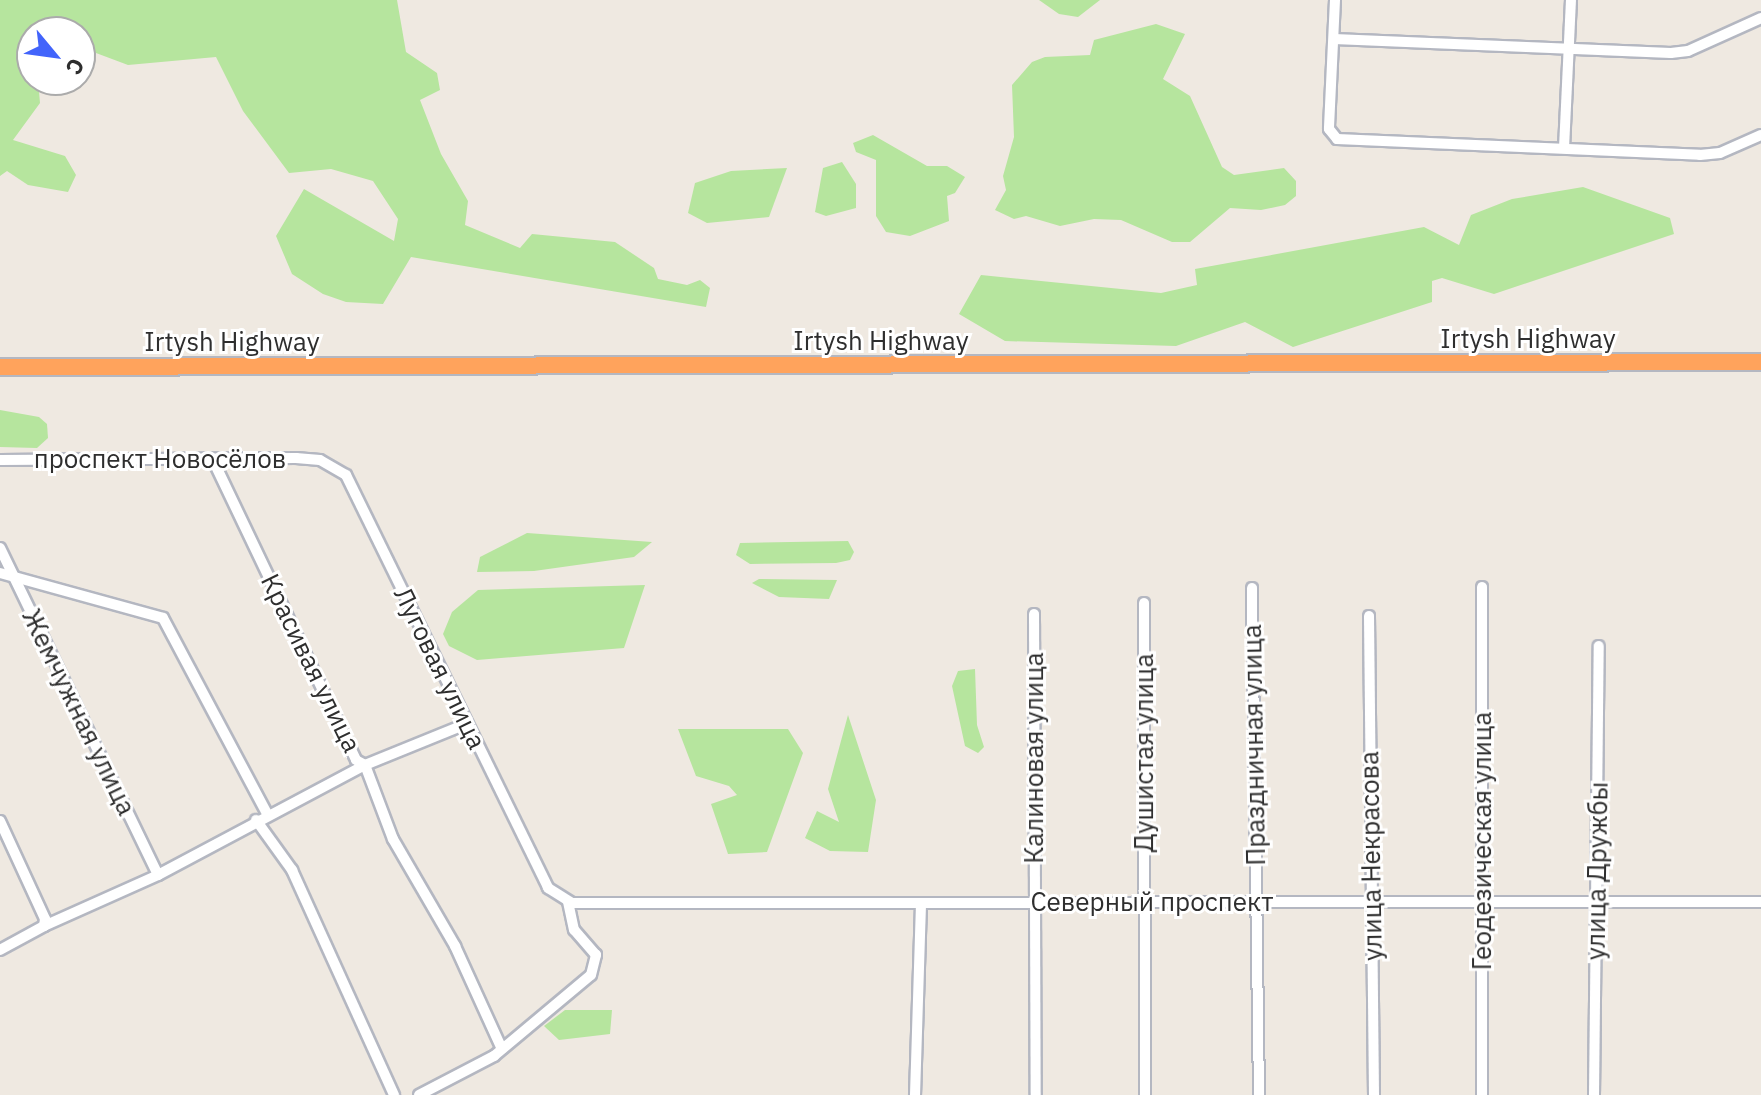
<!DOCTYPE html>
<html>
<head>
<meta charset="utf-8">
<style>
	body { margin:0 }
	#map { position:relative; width:1761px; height:1095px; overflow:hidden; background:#efe9e1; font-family:"IBM Plex Sans",sans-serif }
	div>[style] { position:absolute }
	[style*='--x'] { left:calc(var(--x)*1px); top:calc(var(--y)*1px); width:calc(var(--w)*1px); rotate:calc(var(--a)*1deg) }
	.green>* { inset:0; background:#b6e59e }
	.roads { filter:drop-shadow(2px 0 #b4b7c1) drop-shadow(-2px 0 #b4b7c1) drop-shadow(0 2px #b4b7c1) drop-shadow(0 -2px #b4b7c1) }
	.minor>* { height:10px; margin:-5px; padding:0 5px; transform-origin:5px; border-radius:5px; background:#fff }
	.highway>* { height:16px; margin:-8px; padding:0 8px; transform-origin:8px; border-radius:8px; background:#ffa35c }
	span { translate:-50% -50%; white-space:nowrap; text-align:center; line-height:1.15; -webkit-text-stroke:6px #fff; paint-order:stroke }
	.street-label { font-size:26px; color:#2e2e2e }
	.north { position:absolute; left:16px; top:16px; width:80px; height:80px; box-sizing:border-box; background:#fff; border:2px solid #ababab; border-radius:50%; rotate:119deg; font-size:22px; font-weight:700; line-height:32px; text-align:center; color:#2e2e2e }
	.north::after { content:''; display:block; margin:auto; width:28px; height:36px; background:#4264fb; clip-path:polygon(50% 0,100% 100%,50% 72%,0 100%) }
</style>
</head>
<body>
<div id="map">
	<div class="green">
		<div style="clip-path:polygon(0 0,397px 0,406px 52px,437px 73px,440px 90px,420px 100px,441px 154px,468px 201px,465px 225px,520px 248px,532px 234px,615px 242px,654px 268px,658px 279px,687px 285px,700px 280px,710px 288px,706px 307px,411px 257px,383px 304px,346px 302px,323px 294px,292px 274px,276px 236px,304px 189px,394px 241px,398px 219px,373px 181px,331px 169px,289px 173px,243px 111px,216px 57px,128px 65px,96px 53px,68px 25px,61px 32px,32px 32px,32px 80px,38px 80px,40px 103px,13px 140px,65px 156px,76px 175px,68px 192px,28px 185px,7px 171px,0 176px)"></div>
		<div style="clip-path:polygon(1039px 0,1100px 0,1078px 17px,1059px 14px)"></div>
		<div style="clip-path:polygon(1156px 24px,1185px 34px,1163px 79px,1190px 96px,1222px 167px,1234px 175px,1284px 168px,1296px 181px,1296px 196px,1285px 205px,1261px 210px,1230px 208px,1190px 242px,1172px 242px,1121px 220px,1094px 219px,1060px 226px,1026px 216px,1014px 219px,995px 210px,1006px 190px,1003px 176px,1014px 137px,1012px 85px,1032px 62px,1045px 57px,1090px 55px,1094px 40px)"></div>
		<div style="clip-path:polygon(873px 135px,927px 166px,947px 166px,965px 177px,955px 193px,947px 196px,949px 221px,910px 236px,886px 232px,876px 216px,876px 160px,856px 152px,853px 143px)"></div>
		<div style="clip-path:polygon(842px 162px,856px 184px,856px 208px,826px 216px,815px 212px,823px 168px)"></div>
		<div style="clip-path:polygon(787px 168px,769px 217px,707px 223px,688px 213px,695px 183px,731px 171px)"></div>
		<div style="clip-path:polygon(1583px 187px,1670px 218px,1674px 234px,1494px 294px,1442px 278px,1432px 281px,1432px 302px,1293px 347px,1245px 322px,1176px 346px,1005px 341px,959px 314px,981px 275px,1161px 293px,1197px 285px,1195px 269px,1424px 227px,1459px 245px,1471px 215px,1512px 199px)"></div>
		<div style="clip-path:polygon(0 410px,39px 417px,47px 424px,48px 438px,37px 448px,0 447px)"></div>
		<div style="clip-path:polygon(527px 533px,652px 542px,634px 557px,534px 571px,477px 572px,480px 557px)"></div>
		<div style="clip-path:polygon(848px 541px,854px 552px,850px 560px,836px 563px,750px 564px,736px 555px,740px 543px)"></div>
		<div style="clip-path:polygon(759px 579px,837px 580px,829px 599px,779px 597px,752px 583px)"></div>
		<div style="clip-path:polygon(645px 585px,624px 648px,477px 660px,449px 646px,443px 634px,452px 612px,478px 590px)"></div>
		<div style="clip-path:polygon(975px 669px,977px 725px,984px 747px,978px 753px,965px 746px,952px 686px,958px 671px)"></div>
		<div style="clip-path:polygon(848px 715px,876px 800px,868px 852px,830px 851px,805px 838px,817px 811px,839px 822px,828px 789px)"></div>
		<div style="clip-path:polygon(678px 729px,788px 729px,803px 753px,767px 852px,728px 854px,711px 804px,737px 795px,729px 786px,696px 776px)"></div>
		<div style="clip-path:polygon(565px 1010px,612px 1010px,610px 1034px,559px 1040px,544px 1026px)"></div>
	</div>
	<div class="roads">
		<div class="minor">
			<div style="--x:1335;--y:0;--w:129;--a:92.7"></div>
			<div style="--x:1329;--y:129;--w:13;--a:51"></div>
			<div style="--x:1337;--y:139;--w:363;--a:2.5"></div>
			<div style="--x:1700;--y:155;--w:20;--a:-6"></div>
			<div style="--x:1720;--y:153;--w:45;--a:-23.7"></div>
			<div style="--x:1334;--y:39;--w:337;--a:2.4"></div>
			<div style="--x:1671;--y:53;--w:17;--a:-7"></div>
			<div style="--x:1688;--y:51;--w:80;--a:-24.3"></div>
			<div style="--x:1564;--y:148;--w:148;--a:-87.3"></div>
			<div style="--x:0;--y:460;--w:296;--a:-0.4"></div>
			<div style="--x:296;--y:458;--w:24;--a:5"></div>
			<div style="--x:320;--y:460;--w:30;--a:30"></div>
			<div style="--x:346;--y:475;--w:460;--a:63.9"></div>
			<div style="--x:548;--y:888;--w:28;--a:32"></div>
			<div style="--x:572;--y:903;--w:1189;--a:-0.05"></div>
			<div style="--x:213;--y:460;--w:332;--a:64.5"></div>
			<div style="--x:356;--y:760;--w:10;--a:29"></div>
			<div style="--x:365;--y:765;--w:109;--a:-22.1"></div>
			<div style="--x:0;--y:548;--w:363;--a:64.2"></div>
			<div style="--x:0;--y:573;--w:169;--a:15.4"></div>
			<div style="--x:163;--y:618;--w:222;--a:62"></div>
			<div style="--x:1482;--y:587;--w:508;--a:90"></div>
			<div style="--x:1252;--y:588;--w:507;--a:89.21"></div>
			<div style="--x:1144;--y:603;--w:492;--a:89.9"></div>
			<div style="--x:1034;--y:614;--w:481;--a:89.8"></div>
			<div style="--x:1369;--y:616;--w:479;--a:89.4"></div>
			<div style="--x:256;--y:820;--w:62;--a:54.2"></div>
			<div style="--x:292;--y:870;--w:247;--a:65.6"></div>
			<div style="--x:0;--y:821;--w:108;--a:65.3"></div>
			<div style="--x:45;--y:919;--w:7;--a:98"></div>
			<div style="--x:44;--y:926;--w:50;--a:151.4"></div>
			<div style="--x:44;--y:926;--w:125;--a:-24.1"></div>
			<div style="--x:158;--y:875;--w:234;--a:-28"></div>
			<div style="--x:365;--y:765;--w:79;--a:69.3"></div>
			<div style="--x:393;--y:839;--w:124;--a:59.9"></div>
			<div style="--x:455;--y:946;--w:113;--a:65.5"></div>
			<div style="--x:419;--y:1095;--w:85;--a:-27.5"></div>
			<div style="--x:494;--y:1056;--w:126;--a:-39.9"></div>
			<div style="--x:591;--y:975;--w:21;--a:-76"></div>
			<div style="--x:596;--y:955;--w:33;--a:-131"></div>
			<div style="--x:574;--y:930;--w:29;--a:-102"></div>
			<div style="--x:915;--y:1095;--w:192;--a:-88.2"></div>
			<div style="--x:1594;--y:1095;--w:449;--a:-89.4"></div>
		</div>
		<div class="highway">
			<div style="--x:0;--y:367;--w:1761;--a:-0.16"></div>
		</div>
	</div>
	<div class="street-label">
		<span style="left:1528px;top:339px">Irtysh Highway</span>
		<span style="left:881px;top:341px">Irtysh Highway</span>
		<span style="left:232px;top:342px">Irtysh Highway</span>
		<span style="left:160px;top:459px">проспект Новосёлов</span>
		<span style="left:311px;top:663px;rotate:64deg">Красивая улица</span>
		<span style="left:440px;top:668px;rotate:64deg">Луговая улица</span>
		<span style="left:79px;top:712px;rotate:64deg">Жемчужная улица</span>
		<span style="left:1254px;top:745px;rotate:-91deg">Праздничная улица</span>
		<span style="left:1144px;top:753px;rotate:-90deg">Душистая улица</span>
		<span style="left:1034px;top:758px;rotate:-90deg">Калиновая улица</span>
		<span style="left:1482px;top:841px;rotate:-90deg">Геодезическая улица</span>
		<span style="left:1371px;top:856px;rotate:-91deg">улица Некрасова</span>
		<span style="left:1597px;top:871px;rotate:-89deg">улица Дружбы</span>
		<span style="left:1152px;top:902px">Северный проспект</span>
	</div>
	<div class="north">С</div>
</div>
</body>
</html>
